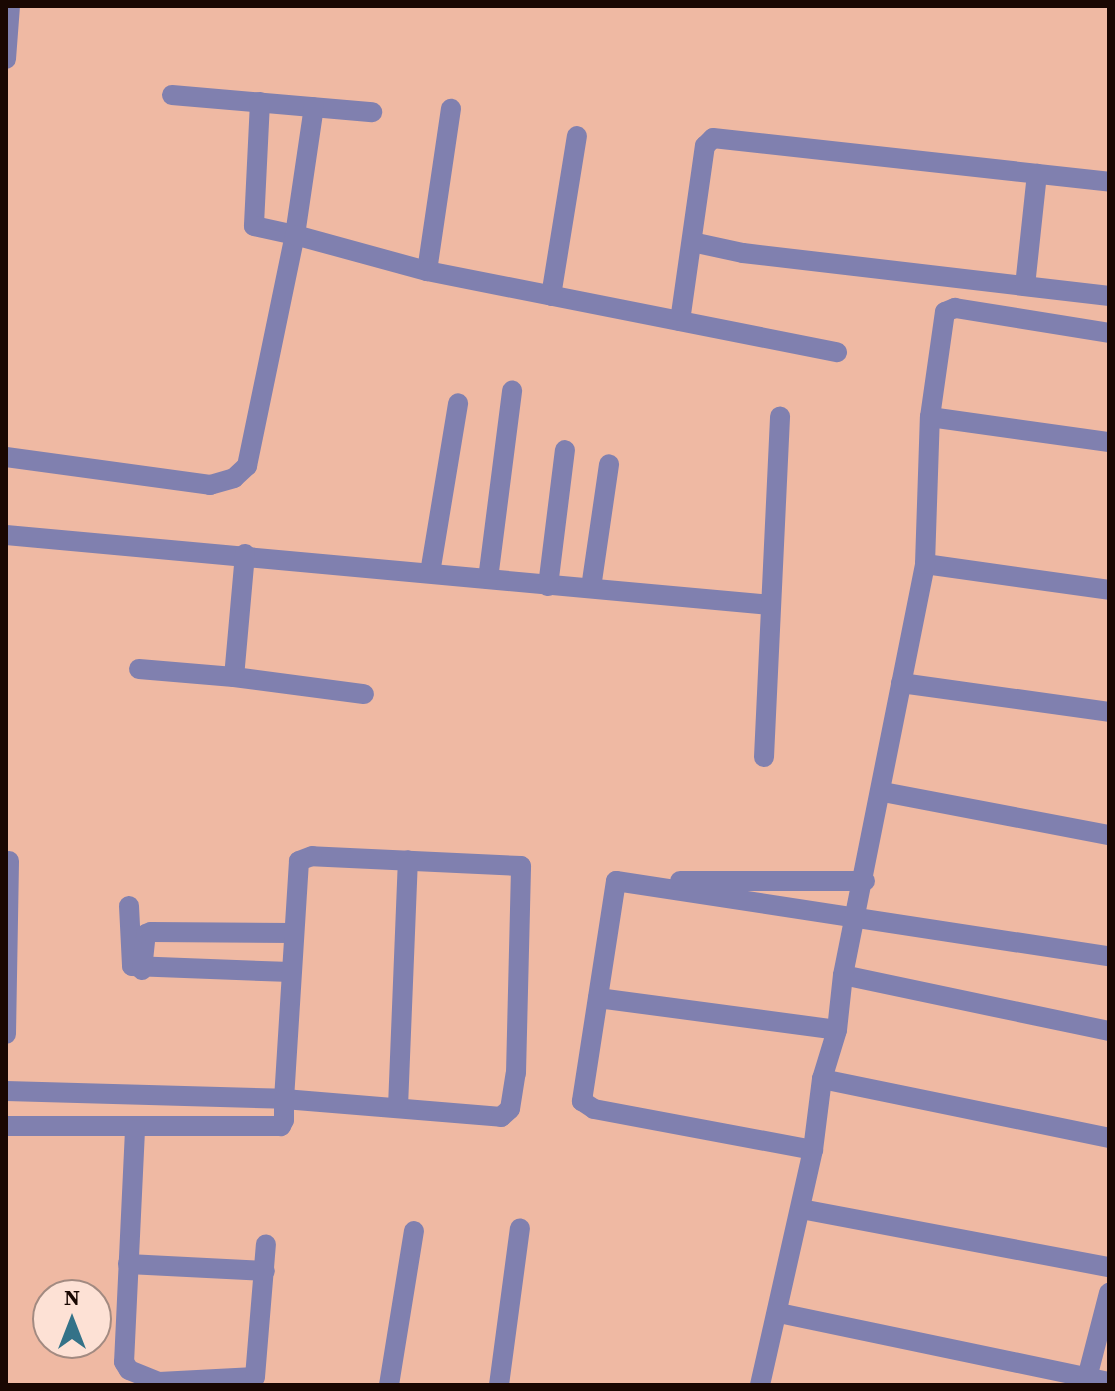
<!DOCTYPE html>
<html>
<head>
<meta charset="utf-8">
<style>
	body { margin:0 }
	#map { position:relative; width:1115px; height:1391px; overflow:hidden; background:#efb9a3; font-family:"Source Serif 4",serif }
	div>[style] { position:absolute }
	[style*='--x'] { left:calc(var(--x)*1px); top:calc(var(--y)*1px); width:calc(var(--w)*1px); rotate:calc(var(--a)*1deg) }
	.minor>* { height:20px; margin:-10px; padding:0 10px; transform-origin:10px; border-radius:10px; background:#8080af }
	span { translate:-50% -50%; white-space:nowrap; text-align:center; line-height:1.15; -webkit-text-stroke:6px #fde1d5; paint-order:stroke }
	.frame { position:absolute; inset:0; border:8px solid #190702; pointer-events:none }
	.north { position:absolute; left:32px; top:1279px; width:80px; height:80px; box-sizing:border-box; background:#fde1d5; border:2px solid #a28a81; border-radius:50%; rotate:0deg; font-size:22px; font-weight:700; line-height:32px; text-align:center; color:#190702 }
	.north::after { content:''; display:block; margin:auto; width:28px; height:36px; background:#347288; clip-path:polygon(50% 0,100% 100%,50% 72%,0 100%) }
</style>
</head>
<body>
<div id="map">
	<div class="minor">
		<div style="--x:6;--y:59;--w:53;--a:-85.7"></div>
		<div style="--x:172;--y:95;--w:201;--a:4.9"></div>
		<div style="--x:260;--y:102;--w:124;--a:92.8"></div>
		<div style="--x:254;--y:226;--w:42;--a:12.4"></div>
		<div style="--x:295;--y:235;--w:129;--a:-81.6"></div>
		<div style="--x:692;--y:242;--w:52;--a:12.2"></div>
		<div style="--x:743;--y:253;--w:369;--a:6.7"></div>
		<div style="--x:427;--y:271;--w:164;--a:-81.6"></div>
		<div style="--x:1025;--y:286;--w:113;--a:-83.9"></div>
		<div style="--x:551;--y:296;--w:162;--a:-80.8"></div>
		<div style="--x:680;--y:321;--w:177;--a:-81.9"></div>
		<div style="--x:705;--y:146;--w:11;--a:-45"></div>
		<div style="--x:713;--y:138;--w:398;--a:6.3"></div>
		<div style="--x:930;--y:417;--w:106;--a:-81.9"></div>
		<div style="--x:945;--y:312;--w:11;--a:-22"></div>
		<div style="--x:955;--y:308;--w:156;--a:9.2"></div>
		<div style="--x:6;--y:457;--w:206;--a:7.8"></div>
		<div style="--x:210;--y:485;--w:25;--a:-16"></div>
		<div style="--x:234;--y:478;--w:18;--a:-43"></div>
		<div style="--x:247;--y:466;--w:236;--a:-78.3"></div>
		<div style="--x:295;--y:235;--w:137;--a:15.3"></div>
		<div style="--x:427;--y:271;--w:418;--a:11.2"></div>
		<div style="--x:6;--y:535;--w:767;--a:5.23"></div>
		<div style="--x:245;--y:554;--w:123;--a:95.1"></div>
		<div style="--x:234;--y:677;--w:131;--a:7.5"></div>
		<div style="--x:925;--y:564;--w:186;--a:8"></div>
		<div style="--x:430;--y:573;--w:172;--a:-80.6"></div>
		<div style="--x:488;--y:579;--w:190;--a:-82.7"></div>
		<div style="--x:548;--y:586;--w:137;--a:-82.9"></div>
		<div style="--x:591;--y:588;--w:125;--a:-81.7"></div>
		<div style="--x:139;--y:669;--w:95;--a:4.8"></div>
		<div style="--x:901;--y:683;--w:210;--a:7.9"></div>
		<div style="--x:764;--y:757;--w:341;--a:-87.3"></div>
		<div style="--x:883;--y:792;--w:230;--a:10.8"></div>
		<div style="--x:616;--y:881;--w:499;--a:8.7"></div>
		<div style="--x:616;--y:881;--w:223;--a:98.8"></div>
		<div style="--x:582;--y:1101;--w:14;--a:34"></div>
		<div style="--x:594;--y:1109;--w:223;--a:10.6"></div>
		<div style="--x:680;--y:881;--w:185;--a:0"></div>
		<div style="--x:129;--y:906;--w:60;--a:87.1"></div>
		<div style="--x:132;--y:966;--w:159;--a:2.2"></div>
		<div style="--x:142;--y:970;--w:36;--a:-84"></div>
		<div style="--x:146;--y:934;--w:5;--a:-22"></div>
		<div style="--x:151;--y:932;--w:142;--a:0.4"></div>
		<div style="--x:843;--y:975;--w:272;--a:11.9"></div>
		<div style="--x:598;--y:998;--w:241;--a:7.6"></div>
		<div style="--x:6;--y:1034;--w:173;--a:-89"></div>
		<div style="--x:822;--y:1079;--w:293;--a:11.6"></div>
		<div style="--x:6;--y:1091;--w:278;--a:1.6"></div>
		<div style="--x:284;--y:1099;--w:218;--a:4.7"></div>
		<div style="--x:501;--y:1117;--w:12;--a:-42"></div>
		<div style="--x:510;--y:1109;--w:36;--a:-81"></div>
		<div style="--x:516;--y:1073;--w:207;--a:-88.6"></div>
		<div style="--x:521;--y:866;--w:209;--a:-177.3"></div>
		<div style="--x:312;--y:856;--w:14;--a:159"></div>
		<div style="--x:299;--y:861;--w:238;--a:93.6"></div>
		<div style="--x:284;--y:1099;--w:21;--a:90"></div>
		<div style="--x:284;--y:1120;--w:7;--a:117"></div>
		<div style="--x:281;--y:1126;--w:275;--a:180"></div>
		<div style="--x:398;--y:1107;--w:247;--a:-87.7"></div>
		<div style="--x:135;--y:1130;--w:232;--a:92.7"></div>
		<div style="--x:124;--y:1362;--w:9;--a:58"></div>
		<div style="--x:129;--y:1370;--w:32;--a:22"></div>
		<div style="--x:159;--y:1382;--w:96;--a:-3"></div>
		<div style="--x:255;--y:1377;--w:133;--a:-85.3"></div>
		<div style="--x:801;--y:1209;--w:313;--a:10.7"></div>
		<div style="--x:128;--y:1264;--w:137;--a:2.9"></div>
		<div style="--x:779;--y:1313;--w:337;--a:11.8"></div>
		<div style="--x:1087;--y:1378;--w:88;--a:-75.5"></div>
		<div style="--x:389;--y:1385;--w:156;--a:-80.8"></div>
		<div style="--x:499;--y:1385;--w:158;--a:-82.4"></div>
		<div style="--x:760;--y:1385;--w:241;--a:-77.3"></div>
		<div style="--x:813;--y:1150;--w:72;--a:-82.8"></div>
		<div style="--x:822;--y:1079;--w:51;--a:-73"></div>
		<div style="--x:837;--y:1030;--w:55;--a:-83.8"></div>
		<div style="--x:843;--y:975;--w:419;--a:-78.7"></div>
		<div style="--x:925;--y:564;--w:147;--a:-88.1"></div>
		<div style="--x:930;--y:417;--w:181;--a:8"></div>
	</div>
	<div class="frame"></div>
	<div class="north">N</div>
</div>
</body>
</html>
